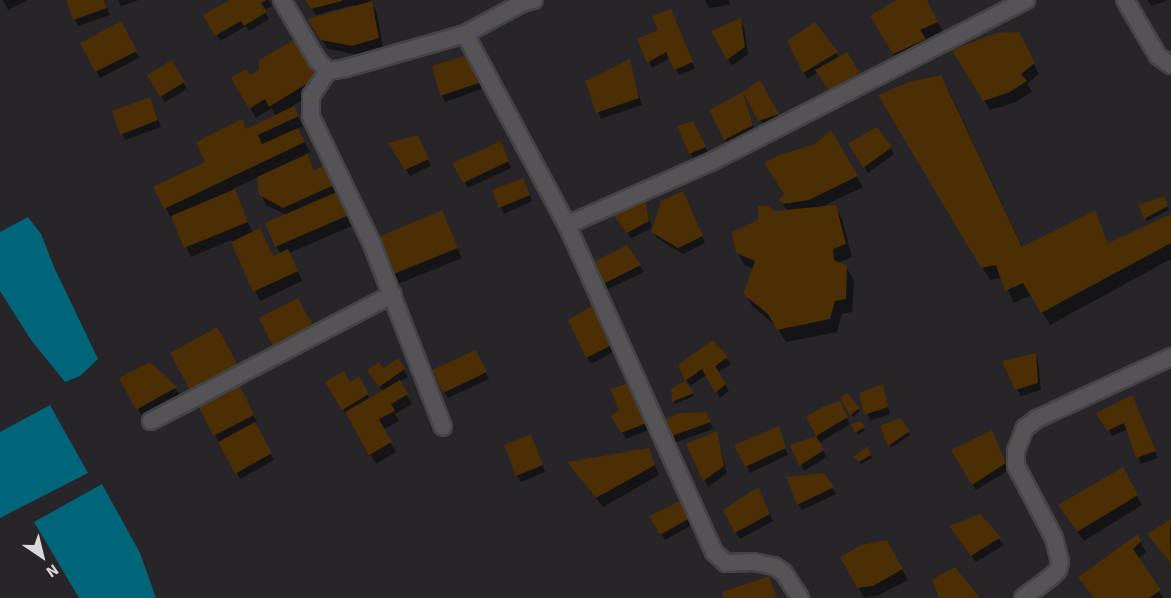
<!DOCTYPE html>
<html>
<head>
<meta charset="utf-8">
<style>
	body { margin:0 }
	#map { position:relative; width:1171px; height:598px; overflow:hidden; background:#27252a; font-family:"Source Sans 3",sans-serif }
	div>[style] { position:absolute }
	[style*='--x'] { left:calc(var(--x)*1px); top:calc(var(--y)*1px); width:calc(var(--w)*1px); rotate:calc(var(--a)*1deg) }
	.water>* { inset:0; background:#006579 }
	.shadow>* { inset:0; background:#0007 }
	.building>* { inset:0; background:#4b2e04 }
	.roads { filter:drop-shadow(2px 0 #444347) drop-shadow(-2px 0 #444347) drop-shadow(0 2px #444347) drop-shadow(0 -2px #444347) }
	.minor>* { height:16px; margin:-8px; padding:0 8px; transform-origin:8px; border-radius:8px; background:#555258 }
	span { translate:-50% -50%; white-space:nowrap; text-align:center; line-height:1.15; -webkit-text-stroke:4.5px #27252a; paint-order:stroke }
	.north { position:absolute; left:12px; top:526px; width:60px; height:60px; -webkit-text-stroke:4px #27252a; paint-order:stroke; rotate:145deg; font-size:16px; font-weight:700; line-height:24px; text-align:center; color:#d9d8db }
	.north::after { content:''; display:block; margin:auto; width:21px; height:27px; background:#d9d8db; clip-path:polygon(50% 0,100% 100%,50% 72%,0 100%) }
</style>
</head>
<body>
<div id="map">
	<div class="water">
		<div style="clip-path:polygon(28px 217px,41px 234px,54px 267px,98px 359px,80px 376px,65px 382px,31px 340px,0 291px,0 232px)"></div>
		<div style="clip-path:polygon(50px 405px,88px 473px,0 518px,0 432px)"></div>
		<div style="clip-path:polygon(102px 484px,140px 553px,156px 598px,79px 598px,34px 522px)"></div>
	</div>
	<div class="shadow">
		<div style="clip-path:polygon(3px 0,28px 0,8px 10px)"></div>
		<div style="clip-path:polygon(67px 0,104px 0,110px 15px,78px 26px)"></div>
		<div style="clip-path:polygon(118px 0,139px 0,121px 6px)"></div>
		<div style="clip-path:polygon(233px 0,268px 0,272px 6px,264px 10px,269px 19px,249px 31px,246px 26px,220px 41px,206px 16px)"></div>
		<div style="clip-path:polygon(306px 0,373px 0,370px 1px,377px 13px,383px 48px,358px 55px,328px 49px,315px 30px,355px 7px,354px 5px,316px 15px)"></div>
		<div style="clip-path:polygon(705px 0,729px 0,730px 5px,709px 8px)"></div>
		<div style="clip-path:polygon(899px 0,926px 0,943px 32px,924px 40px,930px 49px,899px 63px,872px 16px)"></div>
		<div style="clip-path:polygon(1147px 0,1168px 0,1152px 6px)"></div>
		<div style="clip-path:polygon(674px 18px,695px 69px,679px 75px,670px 58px,652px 68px,639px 40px,660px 31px)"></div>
		<div style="clip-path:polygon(740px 20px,744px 27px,748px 54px,732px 66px,713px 32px)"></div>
		<div style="clip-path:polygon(120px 23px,139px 58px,100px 78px,82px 43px)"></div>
		<div style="clip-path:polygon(814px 24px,840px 58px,846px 54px,863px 80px,834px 96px,819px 72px,807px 79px,804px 72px)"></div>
		<div style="clip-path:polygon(evenodd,293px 42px,321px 89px,292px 106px,303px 126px,297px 129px,310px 152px,305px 154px,315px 171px,324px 167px,354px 225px,289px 253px,302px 281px,260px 301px,231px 240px,191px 257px,173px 217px,171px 218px,155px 188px,207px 162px,247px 130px,276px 116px,272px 108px,256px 118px,233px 79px,250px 77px,261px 71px,293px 42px,258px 177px,261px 194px,266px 205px,287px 215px,276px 246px,281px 254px,273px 257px,253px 233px,233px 189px,258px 177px)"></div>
		<div style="clip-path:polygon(1024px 44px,1039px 74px,1027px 84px,1032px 92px,1016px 102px,990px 110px,954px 51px)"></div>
		<div style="clip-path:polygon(629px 61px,642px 105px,601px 119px,586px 82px)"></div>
		<div style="clip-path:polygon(172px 62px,187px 89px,165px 102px,149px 76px)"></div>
		<div style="clip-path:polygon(473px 62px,482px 89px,445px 102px,442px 95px)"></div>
		<div style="clip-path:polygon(759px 82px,781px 121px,764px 126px,744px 94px,755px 132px,728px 145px,711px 111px,744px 94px)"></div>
		<div style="clip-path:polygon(948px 89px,1023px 248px,1094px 212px,1109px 244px,1171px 215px,1171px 259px,1050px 325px,1032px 295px,1014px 303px,1002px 278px,990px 280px,880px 96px)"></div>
		<div style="clip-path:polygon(153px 105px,161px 127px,125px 140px,122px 134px)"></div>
		<div style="clip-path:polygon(692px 123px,709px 154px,694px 160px,690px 153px)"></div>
		<div style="clip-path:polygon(830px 133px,863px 187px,819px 208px,835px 206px,842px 219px,852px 257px,840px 262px,840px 264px,846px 267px,854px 280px,852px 312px,842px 314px,837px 332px,786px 342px,776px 326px,752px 306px,745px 293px,754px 269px,745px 266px,738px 253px,774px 212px,787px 211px,781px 200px,816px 146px)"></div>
		<div style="clip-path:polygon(421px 143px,431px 166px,410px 176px,391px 144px)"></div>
		<div style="clip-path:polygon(501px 143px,511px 168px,468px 188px,454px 164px)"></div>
		<div style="clip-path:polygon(850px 144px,890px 148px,894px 154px,868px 173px)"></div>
		<div style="clip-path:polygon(526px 186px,532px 201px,504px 214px,494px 191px)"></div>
		<div style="clip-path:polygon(1163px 197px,1169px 210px,1147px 221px,1140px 205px)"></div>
		<div style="clip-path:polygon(686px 199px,705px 243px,683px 254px,657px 238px,653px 232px)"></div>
		<div style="clip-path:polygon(644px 202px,652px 228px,631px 238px,618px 221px)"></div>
		<div style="clip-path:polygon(441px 212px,462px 258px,398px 284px,378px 238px)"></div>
		<div style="clip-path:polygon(627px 247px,644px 272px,604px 291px,589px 265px)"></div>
		<div style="clip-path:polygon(302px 306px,315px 333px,278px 352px,261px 319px)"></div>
		<div style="clip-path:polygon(595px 306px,615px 351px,591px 364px,587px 357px)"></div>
		<div style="clip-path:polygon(713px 342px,731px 364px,717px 373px,729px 391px,720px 398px,707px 375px,690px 386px,680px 366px)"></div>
		<div style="clip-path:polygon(1035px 354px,1038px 361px,1041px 390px,1021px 396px,1017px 389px)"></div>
		<div style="clip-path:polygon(479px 358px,489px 379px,448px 398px,444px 392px)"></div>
		<div style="clip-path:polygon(398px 360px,408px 377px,399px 382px,412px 404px,395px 414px,399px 421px,383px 430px,396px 452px,376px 464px,327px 383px,349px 384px,358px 378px,370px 399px,383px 392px,373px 376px)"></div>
		<div style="clip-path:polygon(150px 364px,180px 394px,141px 415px,121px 379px)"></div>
		<div style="clip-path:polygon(685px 383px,694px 396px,675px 404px,673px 389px)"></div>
		<div style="clip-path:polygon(238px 386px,257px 422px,254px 423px,274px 460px,240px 479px,215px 435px)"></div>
		<div style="clip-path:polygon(882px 386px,890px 414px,870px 421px,861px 394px)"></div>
		<div style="clip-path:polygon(632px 391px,649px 430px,626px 439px,613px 417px,621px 411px)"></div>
		<div style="clip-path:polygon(842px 398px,859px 409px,860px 411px,853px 417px)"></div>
		<div style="clip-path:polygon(839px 403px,850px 424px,819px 443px,827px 457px,804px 471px,792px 445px,818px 437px,808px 418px)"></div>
		<div style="clip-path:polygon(1135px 403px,1158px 458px,1141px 464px,1128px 429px,1112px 436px,1098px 413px)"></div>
		<div style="clip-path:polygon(709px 420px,713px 429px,674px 443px,663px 422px)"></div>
		<div style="clip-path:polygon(900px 420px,910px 435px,891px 448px,882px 427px)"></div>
		<div style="clip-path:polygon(860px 423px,865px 430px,858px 435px,853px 425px)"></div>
		<div style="clip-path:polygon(778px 428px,788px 455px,750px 473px,736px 446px)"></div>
		<div style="clip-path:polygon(716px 432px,727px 473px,708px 487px,688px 445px)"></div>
		<div style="clip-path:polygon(995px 438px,1009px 470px,976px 490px,953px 451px)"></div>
		<div style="clip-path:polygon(534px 443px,545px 472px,521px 482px,517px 475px)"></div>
		<div style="clip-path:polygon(868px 448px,872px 458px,861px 464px,855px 457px)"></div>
		<div style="clip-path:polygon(648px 449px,659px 475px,603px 507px,569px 463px)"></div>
		<div style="clip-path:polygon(1122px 469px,1142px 505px,1084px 541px,1065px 515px)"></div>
		<div style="clip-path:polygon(823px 474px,836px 494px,802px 510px,798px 504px)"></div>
		<div style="clip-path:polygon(761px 495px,773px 521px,740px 539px,725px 511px)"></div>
		<div style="clip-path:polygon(680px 503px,692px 525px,665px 540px,651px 517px)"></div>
		<div style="clip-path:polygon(979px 516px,1004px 545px,976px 562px,955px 532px)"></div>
		<div style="clip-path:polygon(1171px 521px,1171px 564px,1149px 535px)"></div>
		<div style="clip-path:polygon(1137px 536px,1146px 552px,1138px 559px,1164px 598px,1094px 598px)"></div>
		<div style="clip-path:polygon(886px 542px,908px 580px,879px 595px,864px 598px,842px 558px)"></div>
	</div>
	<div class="building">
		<div style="clip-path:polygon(66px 0,104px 0,107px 8px,73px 20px)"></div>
		<div style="clip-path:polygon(230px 0,267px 0,261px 3px,267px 12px,244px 26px,241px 21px,215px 36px,203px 15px)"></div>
		<div style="clip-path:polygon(305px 0,342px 0,342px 1px,311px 9px)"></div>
		<div style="clip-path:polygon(896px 0,927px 0,938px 22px,920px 30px,926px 39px,893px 54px,870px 16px)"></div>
		<div style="clip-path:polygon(372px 1px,379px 38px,352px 46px,321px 40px,307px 19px)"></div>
		<div style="clip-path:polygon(671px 9px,693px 62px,674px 70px,666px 52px,647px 63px,637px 39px,658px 30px,652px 16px)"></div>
		<div style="clip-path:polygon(741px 18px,745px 47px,727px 60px,711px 31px)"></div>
		<div style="clip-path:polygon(121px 21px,137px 51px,95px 72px,80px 43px)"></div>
		<div style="clip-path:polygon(815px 22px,838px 52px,803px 73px,787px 41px)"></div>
		<div style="clip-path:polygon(1019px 32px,1035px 63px,1021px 74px,1027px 81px,1010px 92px,983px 101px,952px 50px,996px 33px)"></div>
		<div style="clip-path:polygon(294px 40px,316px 78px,269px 107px,265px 99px,249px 109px,231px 78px,246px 69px,250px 75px,259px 70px,259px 60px)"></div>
		<div style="clip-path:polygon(847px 52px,860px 73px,829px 91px,815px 70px)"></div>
		<div style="clip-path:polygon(470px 54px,479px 83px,440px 96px,432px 66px)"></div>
		<div style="clip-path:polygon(630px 59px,639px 98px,596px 113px,585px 81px)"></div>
		<div style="clip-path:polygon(172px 60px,185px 82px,160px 97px,147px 75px)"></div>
		<div style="clip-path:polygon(941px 75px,1022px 247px,1095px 210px,1108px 243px,1171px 214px,1171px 243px,1041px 313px,1023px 283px,1005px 291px,996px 265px,981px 268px,878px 95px,909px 82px)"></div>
		<div style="clip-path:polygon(760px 80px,779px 114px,758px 121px,743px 92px,753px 125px,724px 140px,709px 110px,743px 92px)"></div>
		<div style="clip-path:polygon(150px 97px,158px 120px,120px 135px,112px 111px)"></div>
		<div style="clip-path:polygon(294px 106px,299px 116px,258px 135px,262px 144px,298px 128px,305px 142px,164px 209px,153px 187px,205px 162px,196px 142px,242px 119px,246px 129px)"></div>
		<div style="clip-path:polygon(693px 121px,706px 147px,689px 154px,677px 126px)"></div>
		<div style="clip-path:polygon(877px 127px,892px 147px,863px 168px,848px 143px)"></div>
		<div style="clip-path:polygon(831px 130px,858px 176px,809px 200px,783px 204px,779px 200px,784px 194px,764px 163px,779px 155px,815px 144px)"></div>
		<div style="clip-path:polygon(418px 135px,429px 159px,405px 170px,388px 143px)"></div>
		<div style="clip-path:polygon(501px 141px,509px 161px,463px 183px,452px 163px)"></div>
		<div style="clip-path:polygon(307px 154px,314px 170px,325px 165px,334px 185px,283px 208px,259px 195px,257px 177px)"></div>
		<div style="clip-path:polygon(523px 178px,530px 195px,499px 208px,492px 190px)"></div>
		<div style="clip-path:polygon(235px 189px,248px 222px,184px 248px,171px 216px)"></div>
		<div style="clip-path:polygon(339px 191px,349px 215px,275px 247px,265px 223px)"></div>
		<div style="clip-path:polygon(683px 191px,703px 236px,678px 248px,651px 232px,661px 201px)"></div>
		<div style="clip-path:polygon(1164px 196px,1168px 206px,1144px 219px,1138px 205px)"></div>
		<div style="clip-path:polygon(645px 200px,649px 221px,627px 233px,612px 214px)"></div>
		<div style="clip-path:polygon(836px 205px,846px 244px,833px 249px,834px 260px,847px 266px,846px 299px,835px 301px,830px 319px,777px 330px,768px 314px,743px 294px,755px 261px,736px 253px,732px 232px,758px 220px,758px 206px,768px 206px,775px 211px)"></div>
		<div style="clip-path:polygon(442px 210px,458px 248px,391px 275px,376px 238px)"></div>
		<div style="clip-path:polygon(260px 228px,273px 256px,288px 249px,298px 271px,253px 292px,231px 242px)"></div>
		<div style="clip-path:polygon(627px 245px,641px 265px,599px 286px,587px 265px)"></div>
		<div style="clip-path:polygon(298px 298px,313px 326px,273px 346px,259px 318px)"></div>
		<div style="clip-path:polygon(595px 304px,612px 345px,586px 358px,568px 320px)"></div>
		<div style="clip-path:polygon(217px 327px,238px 365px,191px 392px,170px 353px)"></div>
		<div style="clip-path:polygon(713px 340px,728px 357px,715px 366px,726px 384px,715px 393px,702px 369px,685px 381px,678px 365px)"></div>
		<div style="clip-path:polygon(476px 350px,487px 372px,443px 393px,432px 370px)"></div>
		<div style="clip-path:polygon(1036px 353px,1038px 383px,1015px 390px,1002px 361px)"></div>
		<div style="clip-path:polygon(398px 358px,405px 369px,379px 387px,367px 370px,379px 362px,383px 368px)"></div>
		<div style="clip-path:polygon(150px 362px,177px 387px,136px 410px,119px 378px)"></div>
		<div style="clip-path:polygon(344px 371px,350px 382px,359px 376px,369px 394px,342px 410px,325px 382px)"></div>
		<div style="clip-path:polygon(400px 380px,408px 394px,391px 404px,395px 411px,379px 419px,392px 442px,369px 455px,345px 412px)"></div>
		<div style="clip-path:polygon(685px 381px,694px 393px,672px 402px,671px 389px)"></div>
		<div style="clip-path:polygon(629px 383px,647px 423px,621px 433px,611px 416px,619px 410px,610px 389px)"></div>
		<div style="clip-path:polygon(239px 384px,254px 415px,213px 436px,198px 405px)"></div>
		<div style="clip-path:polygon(883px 384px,888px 407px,864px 415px,859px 393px)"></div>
		<div style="clip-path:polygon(847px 393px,860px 408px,850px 415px,840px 398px)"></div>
		<div style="clip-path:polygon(1132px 395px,1156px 451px,1136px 458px,1124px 423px,1107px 431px,1096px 413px)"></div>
		<div style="clip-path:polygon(840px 401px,848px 417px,816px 436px,806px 417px,822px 407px)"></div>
		<div style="clip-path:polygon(706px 412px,711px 422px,669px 437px,661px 421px,679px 413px)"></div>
		<div style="clip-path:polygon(900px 418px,910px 431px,888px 446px,880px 426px)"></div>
		<div style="clip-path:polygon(861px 421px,865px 427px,855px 433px,851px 424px)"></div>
		<div style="clip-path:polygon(255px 422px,272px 453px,235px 474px,218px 442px)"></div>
		<div style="clip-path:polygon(779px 426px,786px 448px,745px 467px,734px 445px)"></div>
		<div style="clip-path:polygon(992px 430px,1006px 463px,972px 485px,951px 450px)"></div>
		<div style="clip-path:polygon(717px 431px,724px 466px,703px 481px,686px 444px)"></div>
		<div style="clip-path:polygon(531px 434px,543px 465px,516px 476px,504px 445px)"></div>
		<div style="clip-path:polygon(816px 436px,824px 450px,799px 466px,790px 445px)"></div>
		<div style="clip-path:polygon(868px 446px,871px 455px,859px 462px,853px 457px)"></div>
		<div style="clip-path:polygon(649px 448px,655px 465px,596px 498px,567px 462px)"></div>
		<div style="clip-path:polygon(1123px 467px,1138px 495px,1077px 532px,1058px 505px)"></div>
		<div style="clip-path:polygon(824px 473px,834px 487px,797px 505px,786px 477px)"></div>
		<div style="clip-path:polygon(758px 487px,770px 514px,735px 533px,723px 510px)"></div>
		<div style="clip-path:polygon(680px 501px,690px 518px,660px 535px,649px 516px)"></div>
		<div style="clip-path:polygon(980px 514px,1001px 537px,971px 556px,949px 526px)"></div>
		<div style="clip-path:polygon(1171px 519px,1170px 534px,1171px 564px,1147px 534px)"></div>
		<div style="clip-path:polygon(1138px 534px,1141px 541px,1133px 549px,1161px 590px,1149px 598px,1094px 598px,1078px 577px)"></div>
		<div style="clip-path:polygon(887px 540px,903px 569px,873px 586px,857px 588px,840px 557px,861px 545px)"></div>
		<div style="clip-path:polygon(955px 567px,980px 598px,939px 598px,932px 580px)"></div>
		<div style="clip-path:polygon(769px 576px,777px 598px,724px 598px,722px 592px)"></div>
	</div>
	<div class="roads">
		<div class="minor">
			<div style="--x:282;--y:0;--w:69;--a:59.7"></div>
			<div style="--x:317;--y:60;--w:16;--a:45"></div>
			<div style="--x:328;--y:71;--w:18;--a:-9"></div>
			<div style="--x:346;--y:68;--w:124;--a:-15.9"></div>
			<div style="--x:465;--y:34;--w:217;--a:61.9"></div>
			<div style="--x:567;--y:225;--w:359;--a:65.8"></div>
			<div style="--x:714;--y:552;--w:16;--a:43"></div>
			<div style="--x:726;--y:563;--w:27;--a:-2"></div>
			<div style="--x:753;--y:562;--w:21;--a:11"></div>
			<div style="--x:774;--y:566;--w:12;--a:35"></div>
			<div style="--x:784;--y:573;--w:30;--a:57"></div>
			<div style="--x:1125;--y:0;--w:65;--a:59.5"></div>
			<div style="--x:1158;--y:56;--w:16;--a:35"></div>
			<div style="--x:465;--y:34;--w:65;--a:-28.5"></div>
			<div style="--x:522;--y:3;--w:12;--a:-14"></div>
			<div style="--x:328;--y:71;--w:30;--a:124"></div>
			<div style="--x:311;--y:96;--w:21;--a:90"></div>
			<div style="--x:311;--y:117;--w:141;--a:64.3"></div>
			<div style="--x:372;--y:244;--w:196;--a:68.8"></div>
			<div style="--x:567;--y:225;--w:159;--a:-23.7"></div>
			<div style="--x:713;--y:161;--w:352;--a:-27.2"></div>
			<div style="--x:151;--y:421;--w:273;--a:-27.7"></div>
			<div style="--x:1023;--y:598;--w:34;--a:-37"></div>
			<div style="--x:1050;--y:578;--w:11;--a:-45"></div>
			<div style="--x:1058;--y:570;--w:8;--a:-76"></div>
			<div style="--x:1060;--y:562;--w:25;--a:-104"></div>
			<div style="--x:1054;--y:538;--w:81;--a:-117.8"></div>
			<div style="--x:1016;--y:466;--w:15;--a:-90"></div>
			<div style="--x:1016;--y:451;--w:25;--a:-69"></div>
			<div style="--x:1025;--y:428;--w:15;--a:-37"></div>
			<div style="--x:1037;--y:419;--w:148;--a:-24.8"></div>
		</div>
	</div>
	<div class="north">N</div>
</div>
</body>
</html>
